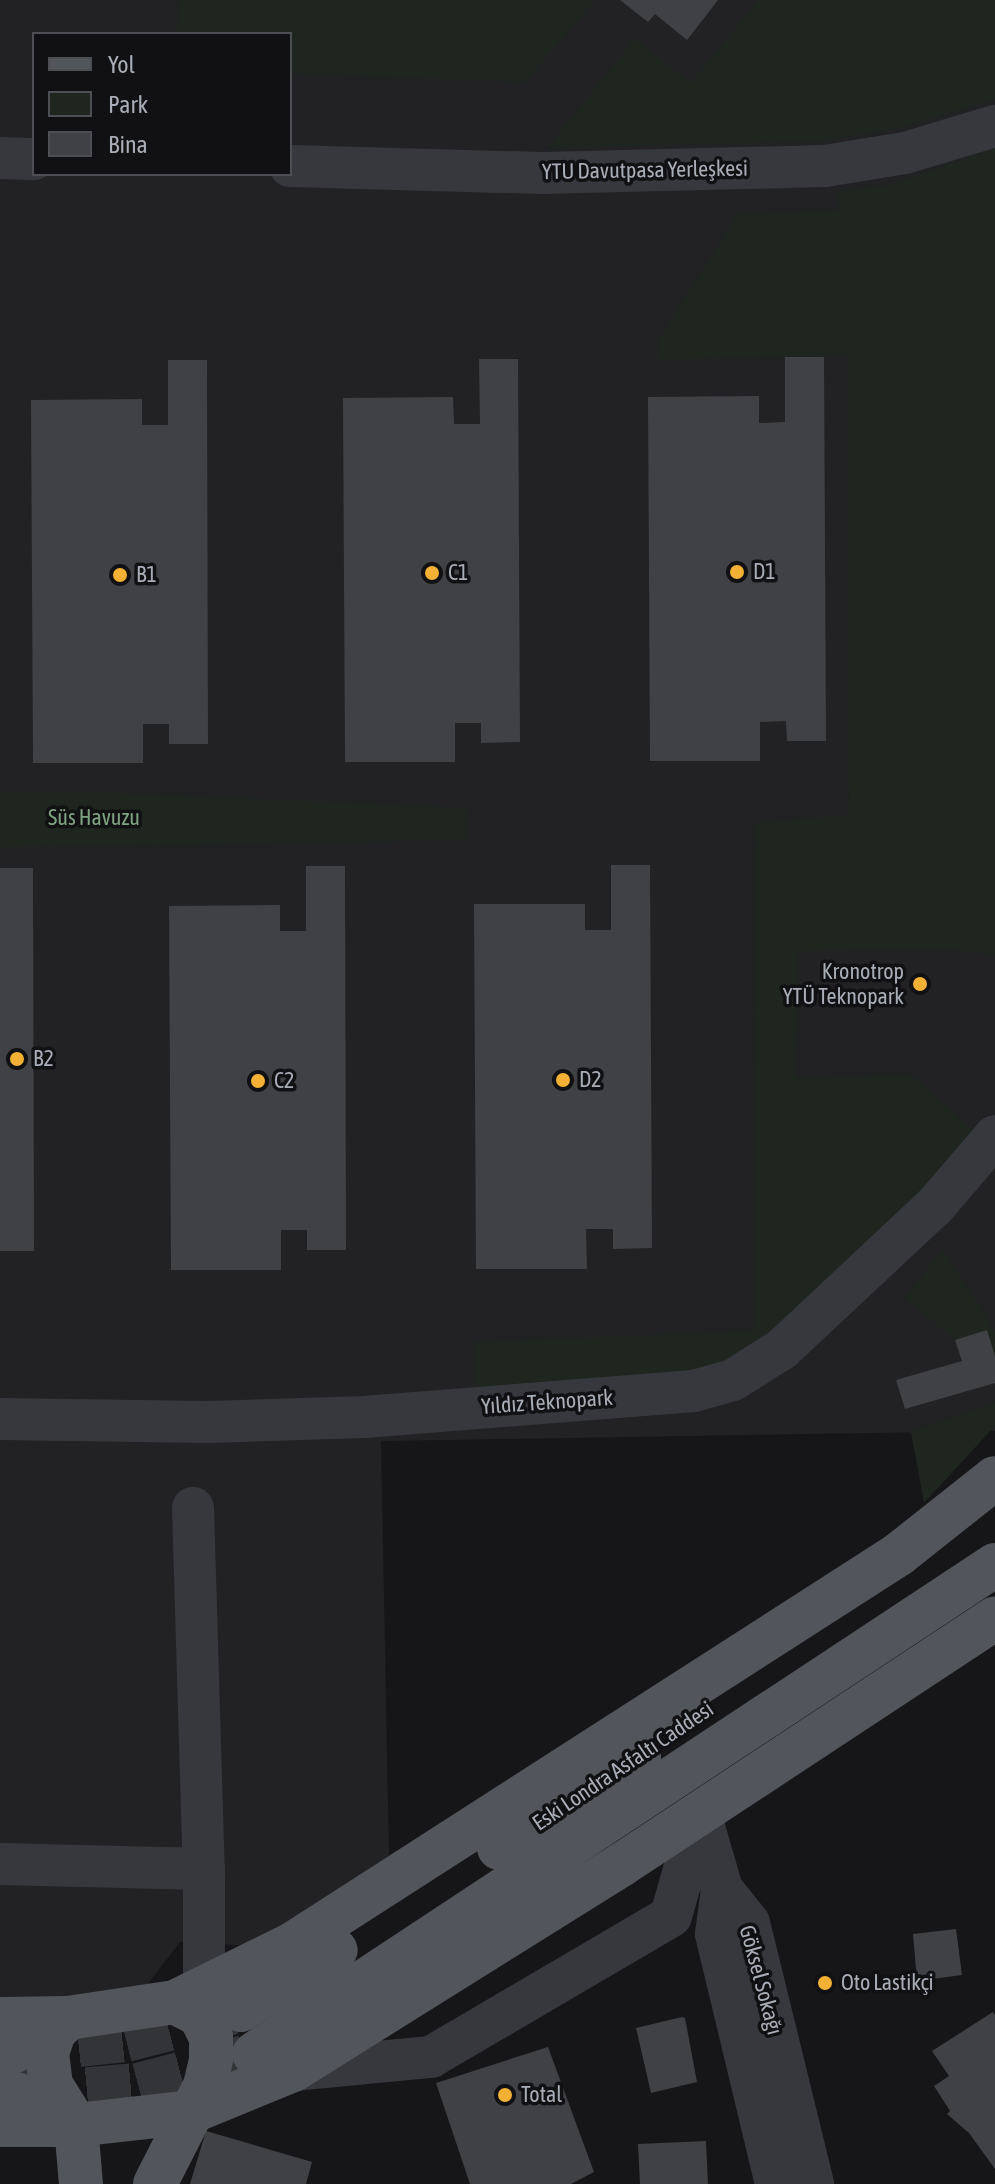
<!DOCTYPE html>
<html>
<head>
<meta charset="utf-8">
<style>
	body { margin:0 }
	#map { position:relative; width:995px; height:2184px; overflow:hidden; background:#161618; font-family:"Asap Condensed",sans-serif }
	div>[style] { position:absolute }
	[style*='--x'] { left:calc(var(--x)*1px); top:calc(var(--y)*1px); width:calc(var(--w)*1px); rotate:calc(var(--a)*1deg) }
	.built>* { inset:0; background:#222225 }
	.green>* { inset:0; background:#1e261f }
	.building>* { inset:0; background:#404145 }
	.major-tunnel>* { height:44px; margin-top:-22px; transform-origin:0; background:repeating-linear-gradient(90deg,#333438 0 44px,transparent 0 66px) }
	.minor>* { height:42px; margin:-21px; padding:0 21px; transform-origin:21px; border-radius:21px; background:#37383d }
	.major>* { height:44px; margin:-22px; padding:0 22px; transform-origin:22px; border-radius:22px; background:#53555c }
	.dots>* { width:22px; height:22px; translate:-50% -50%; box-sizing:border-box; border:4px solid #111113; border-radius:50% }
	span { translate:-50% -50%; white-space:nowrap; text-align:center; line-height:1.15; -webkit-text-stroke:7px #111113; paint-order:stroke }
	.street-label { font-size:22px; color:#a8adb8 }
	.poi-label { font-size:22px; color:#a8adb8 }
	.left { translate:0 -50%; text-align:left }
	.right { translate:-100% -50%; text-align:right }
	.park-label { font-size:22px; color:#7fa381 }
	.legend { position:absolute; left:32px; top:32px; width:260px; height:144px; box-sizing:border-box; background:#111113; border:2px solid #4d4f55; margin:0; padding:10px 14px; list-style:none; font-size:24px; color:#a8adb8 }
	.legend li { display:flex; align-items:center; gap:16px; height:40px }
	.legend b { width:40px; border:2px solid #4d4f55 }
</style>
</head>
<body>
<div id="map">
	<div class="built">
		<div style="clip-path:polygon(evenodd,0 0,995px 0,995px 1431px,381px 1441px,389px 1856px,250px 1946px,180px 1942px,140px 1994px,0 2000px,0 0,34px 34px,290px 34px,290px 174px,34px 174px,34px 34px)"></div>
	</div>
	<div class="green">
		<div style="clip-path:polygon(180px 0,595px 0,525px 82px,290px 73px,290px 34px,176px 34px)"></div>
		<div style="clip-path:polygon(758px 0,995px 0,995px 99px,900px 128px,822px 141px,547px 148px,635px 39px,691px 83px)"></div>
		<div style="clip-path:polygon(995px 148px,995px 955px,948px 949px,798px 951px,795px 1078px,911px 1075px,981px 1137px,796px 1322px,714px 1371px,475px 1398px,475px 1342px,754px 1331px,756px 823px,849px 815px,848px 354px,658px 360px,657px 342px,738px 214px,839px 211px,838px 191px,886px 186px)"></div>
		<div style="clip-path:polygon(95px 792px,467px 808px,466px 840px,0 847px,0 793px)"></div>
		<div style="clip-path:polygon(942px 1249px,995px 1331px,995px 1356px,955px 1340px,905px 1298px)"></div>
		<div style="clip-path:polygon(995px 1403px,995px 1426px,924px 1503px,911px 1432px)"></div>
	</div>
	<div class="building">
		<div style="clip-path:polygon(620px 0,718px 0,687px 40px,655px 14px,648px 22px)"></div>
		<div style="clip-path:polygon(785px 357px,824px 357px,826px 741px,787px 741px,786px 721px,760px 722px,760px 761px,650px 761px,648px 397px,759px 396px,759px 423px,785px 422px)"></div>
		<div style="clip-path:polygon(479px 359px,518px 359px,520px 742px,481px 743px,481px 723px,455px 723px,455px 762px,345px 762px,343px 398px,453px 397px,454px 424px,480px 424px)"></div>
		<div style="clip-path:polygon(168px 360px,207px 360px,208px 744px,169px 744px,169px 724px,143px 724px,143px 763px,33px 763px,31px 400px,142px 399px,142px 425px,168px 425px)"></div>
		<div style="clip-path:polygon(611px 865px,650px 865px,652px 1248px,613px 1249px,613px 1229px,586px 1229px,587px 1269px,476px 1269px,474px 904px,585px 904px,585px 930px,611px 930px)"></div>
		<div style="clip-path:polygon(306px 866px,345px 866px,346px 1250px,307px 1250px,307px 1230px,281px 1230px,281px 1270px,171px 1270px,169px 906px,280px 905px,280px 931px,306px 931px)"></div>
		<div style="clip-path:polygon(0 868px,33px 868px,34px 1251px,0 1251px)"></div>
		<div style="clip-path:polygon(987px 1330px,995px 1356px,995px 1383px,905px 1409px,896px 1380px,962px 1361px,955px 1340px)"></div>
		<div style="clip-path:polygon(956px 1929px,962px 1975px,917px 1981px,913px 1934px)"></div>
		<div style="clip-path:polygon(993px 2012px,995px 2015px,995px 2169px,969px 2133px,947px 2114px,950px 2111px,934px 2086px,949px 2076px,932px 2051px)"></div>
		<div style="clip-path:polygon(682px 2017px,685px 2018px,697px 2082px,651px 2093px,636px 2028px)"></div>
		<div style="clip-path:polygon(548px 2047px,594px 2172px,571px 2184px,470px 2184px,436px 2083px)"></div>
		<div style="clip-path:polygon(206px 2131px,312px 2162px,306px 2184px,190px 2184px)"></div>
		<div style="clip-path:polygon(706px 2141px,708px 2184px,640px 2184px,638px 2144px)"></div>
	</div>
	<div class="major-tunnel">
		<div style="--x:13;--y:2052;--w:114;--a:-6.1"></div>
		<div style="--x:126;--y:2040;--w:113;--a:-14.4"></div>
		<div style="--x:21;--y:2095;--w:117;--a:-4.9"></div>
		<div style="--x:138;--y:2085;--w:110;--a:-14.8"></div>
	</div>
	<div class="minor">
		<div style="--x:0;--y:158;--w:34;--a:2"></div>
		<div style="--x:290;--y:166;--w:253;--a:1.6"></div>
		<div style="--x:543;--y:173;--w:282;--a:-1.4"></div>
		<div style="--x:825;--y:166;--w:81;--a:-9.2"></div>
		<div style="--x:905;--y:153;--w:94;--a:-16.7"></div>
		<div style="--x:0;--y:1419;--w:208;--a:0.8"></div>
		<div style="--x:208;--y:1422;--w:156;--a:-1.8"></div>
		<div style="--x:364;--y:1417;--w:331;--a:-4.5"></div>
		<div style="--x:694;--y:1391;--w:41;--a:-15.8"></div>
		<div style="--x:733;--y:1380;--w:58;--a:-32.3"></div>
		<div style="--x:782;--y:1349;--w:209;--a:-43.1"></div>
		<div style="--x:935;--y:1206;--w:92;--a:-49.4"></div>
		<div style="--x:193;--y:1508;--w:361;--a:88.3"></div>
		<div style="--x:204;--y:1869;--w:119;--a:90"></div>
		<div style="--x:700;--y:1813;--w:79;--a:73.9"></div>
		<div style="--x:722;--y:1889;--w:43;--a:51.5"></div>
		<div style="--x:749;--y:1923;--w:269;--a:76.2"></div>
		<div style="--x:0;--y:1864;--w:204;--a:1.4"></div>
		<div style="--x:722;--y:1889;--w:45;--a:97.6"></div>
		<div style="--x:716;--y:1934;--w:257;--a:76.5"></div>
		<div style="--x:293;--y:2070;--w:139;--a:-5.4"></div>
		<div style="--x:431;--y:2057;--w:278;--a:-30.4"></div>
		<div style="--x:671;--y:1916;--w:107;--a:-74.3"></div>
	</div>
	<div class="major">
		<div style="--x:499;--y:1848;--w:167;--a:-33"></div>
		<div style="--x:241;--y:2010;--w:112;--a:-32.3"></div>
		<div style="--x:68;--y:2018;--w:20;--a:135"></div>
		<div style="--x:54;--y:2032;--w:22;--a:108"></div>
		<div style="--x:47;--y:2053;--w:32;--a:83"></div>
		<div style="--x:51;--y:2085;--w:47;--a:58"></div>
		<div style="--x:76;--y:2125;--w:59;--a:85.2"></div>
		<div style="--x:0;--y:2019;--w:68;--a:-0.8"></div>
		<div style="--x:68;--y:2018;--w:108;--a:-8.5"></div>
		<div style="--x:175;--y:2002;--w:129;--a:-26.2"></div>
		<div style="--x:291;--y:1945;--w:723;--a:-32.74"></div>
		<div style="--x:899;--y:1554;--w:122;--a:-38.4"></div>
		<div style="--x:0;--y:2051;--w:13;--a:4"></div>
		<div style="--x:254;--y:2054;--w:888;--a:-33.42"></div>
		<div style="--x:0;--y:2093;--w:19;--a:6"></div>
		<div style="--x:0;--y:2125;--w:76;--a:0"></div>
		<div style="--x:76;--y:2125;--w:116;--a:-6.4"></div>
		<div style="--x:191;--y:2112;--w:110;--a:-22.4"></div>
		<div style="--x:293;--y:2070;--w:387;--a:-32"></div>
		<div style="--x:621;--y:1865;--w:448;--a:-33.4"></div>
		<div style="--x:155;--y:2184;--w:110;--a:-63"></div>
		<div style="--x:205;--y:2086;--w:28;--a:-77"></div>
		<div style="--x:211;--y:2059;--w:22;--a:-90"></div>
		<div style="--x:211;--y:2037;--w:25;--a:-117"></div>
		<div style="--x:200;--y:2015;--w:28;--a:-153"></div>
	</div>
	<div class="dots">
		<div style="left:737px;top:572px;background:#f2b134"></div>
		<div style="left:432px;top:573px;background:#f2b134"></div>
		<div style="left:120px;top:575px;background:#f2b134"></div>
		<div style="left:920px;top:984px;background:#f2b134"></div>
		<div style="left:17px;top:1059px;background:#f2b134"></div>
		<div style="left:563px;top:1080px;background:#f2b134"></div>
		<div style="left:258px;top:1081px;background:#f2b134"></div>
		<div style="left:825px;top:1983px;background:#f2b134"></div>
		<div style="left:505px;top:2095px;background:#f2b134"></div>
	</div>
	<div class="street-label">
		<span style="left:645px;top:170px;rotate:-1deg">YTU Davutpasa Yerleşkesi</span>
		<span style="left:547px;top:1402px;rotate:-4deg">Yıldız Teknopark</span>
		<span style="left:623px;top:1766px;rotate:-34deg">Eski Londra Asfaltı Caddesi</span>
		<span style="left:761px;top:1980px;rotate:75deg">Göksel Sokağı</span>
	</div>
	<div class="poi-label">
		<span class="left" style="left:753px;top:572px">D1</span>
		<span class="left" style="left:448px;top:573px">C1</span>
		<span class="left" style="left:136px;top:575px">B1</span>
		<span class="right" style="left:904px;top:984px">Kronotrop<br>YTÜ Teknopark</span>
		<span class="left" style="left:33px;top:1059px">B2</span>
		<span class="left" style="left:579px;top:1080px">D2</span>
		<span class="left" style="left:274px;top:1081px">C2</span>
		<span class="left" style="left:841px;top:1983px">Oto Lastikçi</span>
		<span class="left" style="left:521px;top:2095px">Total</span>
	</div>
	<div class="park-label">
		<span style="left:94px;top:818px">Süs Havuzu</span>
	</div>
	<ul class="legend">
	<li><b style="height:10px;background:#53555c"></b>Yol</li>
	<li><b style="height:22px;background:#1e261f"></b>Park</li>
	<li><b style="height:22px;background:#404145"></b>Bina</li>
	</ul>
</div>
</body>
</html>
